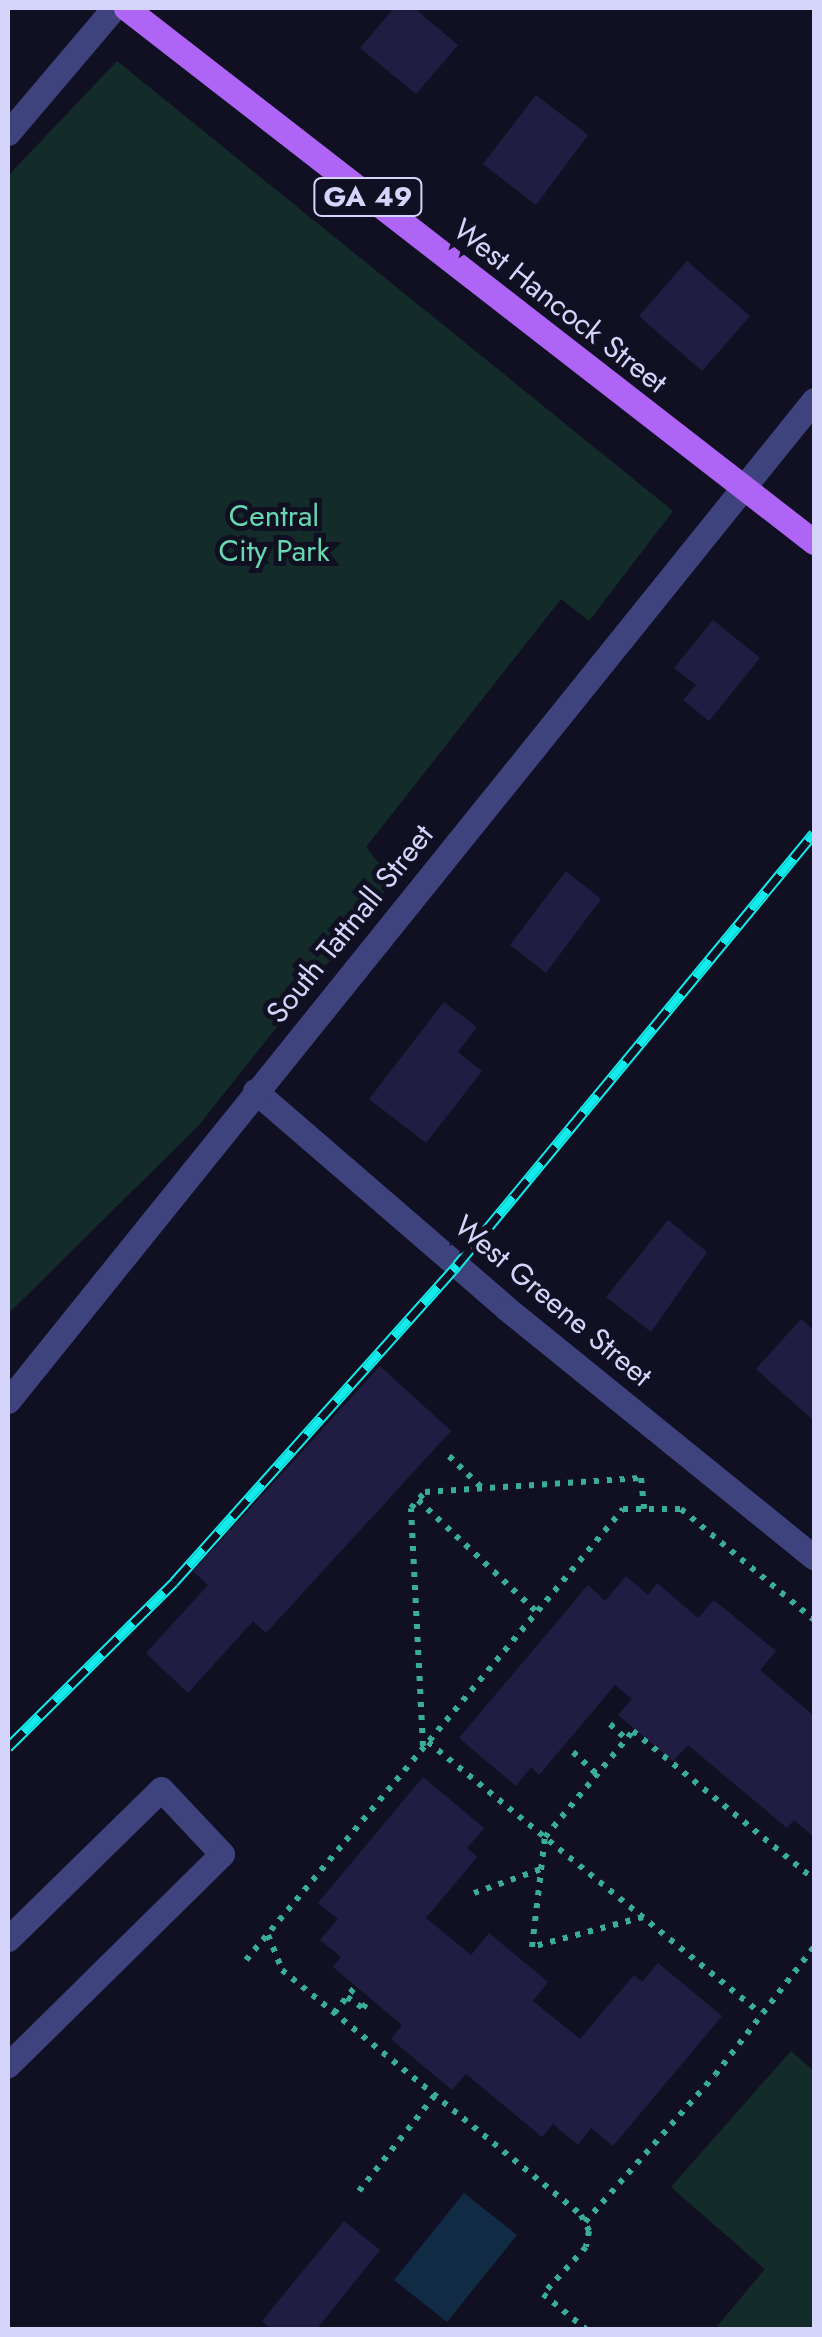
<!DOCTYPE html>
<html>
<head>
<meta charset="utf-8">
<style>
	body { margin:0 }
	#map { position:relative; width:822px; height:2337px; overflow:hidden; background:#111023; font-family:Jost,sans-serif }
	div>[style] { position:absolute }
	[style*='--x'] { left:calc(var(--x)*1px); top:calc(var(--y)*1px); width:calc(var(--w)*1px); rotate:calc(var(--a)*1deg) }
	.green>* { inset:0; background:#132c29 }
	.water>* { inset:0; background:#122b45 }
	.building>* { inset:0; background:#211d42 }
	.path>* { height:6px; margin-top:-3px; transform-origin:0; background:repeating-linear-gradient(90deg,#38ad99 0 5px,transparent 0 13px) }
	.minor>* { height:25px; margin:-12.5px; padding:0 12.5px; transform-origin:12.5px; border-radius:12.5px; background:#3e437e }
	.major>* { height:25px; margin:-12.5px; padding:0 12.5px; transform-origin:12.5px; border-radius:12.5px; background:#ae64f4 }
	.rail>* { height:11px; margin-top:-5.5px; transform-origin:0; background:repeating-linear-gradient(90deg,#111023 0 22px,#11ebe9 0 44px); box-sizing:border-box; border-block:2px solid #11ebe9 }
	span { translate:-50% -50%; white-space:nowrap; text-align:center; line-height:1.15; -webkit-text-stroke:10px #111023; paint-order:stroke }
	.shield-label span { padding:2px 8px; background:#111023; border:2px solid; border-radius:8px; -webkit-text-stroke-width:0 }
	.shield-label { font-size:28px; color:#d5d5fc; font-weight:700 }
	.street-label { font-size:30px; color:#d5d5fc }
	.park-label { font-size:30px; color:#66d7ae }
	.frame { position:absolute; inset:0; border:10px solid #d5d5fc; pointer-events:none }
</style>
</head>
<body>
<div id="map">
	<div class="green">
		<div style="clip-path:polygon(117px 61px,673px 511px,589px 621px,561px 599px,366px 847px,393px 881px,199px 1125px,8px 1314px,8px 176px)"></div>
		<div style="clip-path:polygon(791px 2051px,814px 2071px,814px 2329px,715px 2329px,765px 2269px,671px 2187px)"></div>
	</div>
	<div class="water">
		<div style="clip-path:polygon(464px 2193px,517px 2235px,447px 2322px,394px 2280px)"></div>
	</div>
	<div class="building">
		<div style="clip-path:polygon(394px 8px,414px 8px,458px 45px,416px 94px,360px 48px)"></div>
		<div style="clip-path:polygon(536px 95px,588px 135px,536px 205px,483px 164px)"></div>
		<div style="clip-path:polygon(687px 261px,750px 316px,702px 371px,639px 316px)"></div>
		<div style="clip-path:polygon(713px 620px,760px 658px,709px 721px,683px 700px,696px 685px,674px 668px)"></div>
		<div style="clip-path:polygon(566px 871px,601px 899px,546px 973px,510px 945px)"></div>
		<div style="clip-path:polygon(444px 1002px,477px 1027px,458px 1052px,482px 1071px,426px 1143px,369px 1099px)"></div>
		<div style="clip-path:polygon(668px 1220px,707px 1252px,651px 1332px,606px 1297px)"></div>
		<div style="clip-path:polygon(801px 1319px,814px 1331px,814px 1421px,756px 1369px)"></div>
		<div style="clip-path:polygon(380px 1366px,451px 1431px,266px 1633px,253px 1621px,188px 1693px,146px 1653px,208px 1585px,193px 1571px)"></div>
		<div style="clip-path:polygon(626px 1576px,648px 1595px,657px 1583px,698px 1618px,714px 1600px,776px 1651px,760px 1670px,814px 1716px,814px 1837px,794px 1820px,787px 1828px,688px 1745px,673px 1761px,618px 1715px,632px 1699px,615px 1685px,539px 1775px,531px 1767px,516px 1786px,459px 1738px,588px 1585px,605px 1601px)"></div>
		<div style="clip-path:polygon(423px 1777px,484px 1828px,467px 1848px,477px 1857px,426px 1918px,471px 1955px,489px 1933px,548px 1982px,533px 2001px,580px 2039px,634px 1975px,642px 1982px,658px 1963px,722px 2016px,613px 2146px,591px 2128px,578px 2145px,553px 2124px,542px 2137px,466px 2074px,452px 2090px,391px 2039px,402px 2025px,333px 1967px,341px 1957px,320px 1940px,338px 1919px,318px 1903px)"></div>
		<div style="clip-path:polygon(344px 2221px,380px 2250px,316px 2330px,272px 2330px,262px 2321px)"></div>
	</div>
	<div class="path">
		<div style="--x:449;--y:1456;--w:46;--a:44.1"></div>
		<div style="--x:418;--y:1500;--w:163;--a:43.3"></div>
		<div style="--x:610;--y:1724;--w:22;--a:43"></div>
		<div style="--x:428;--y:1742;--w:429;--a:39.2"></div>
		<div style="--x:423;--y:1746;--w:238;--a:-92.9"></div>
		<div style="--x:411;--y:1508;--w:21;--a:-49"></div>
		<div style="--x:425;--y:1492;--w:216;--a:-3.7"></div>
		<div style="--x:641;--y:1478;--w:31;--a:84"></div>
		<div style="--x:573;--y:1752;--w:33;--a:43"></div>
		<div style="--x:474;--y:1893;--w:71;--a:-19.7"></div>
		<div style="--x:643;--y:1917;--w:115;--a:164.9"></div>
		<div style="--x:532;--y:1947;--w:111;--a:-83.3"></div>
		<div style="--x:545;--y:1837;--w:138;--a:-50.3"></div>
		<div style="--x:633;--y:1731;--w:234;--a:39.3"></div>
		<div style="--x:268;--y:1935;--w:38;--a:68"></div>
		<div style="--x:282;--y:1970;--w:387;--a:39.3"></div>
		<div style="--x:581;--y:2215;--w:18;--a:63"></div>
		<div style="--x:589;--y:2231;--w:16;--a:101"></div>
		<div style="--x:586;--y:2247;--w:64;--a:132.5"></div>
		<div style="--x:543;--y:2294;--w:57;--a:39.3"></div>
		<div style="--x:246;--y:1960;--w:588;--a:-50.11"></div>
		<div style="--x:623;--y:1509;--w:58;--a:0"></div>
		<div style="--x:681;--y:1509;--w:173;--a:39.8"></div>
		<div style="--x:347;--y:1997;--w:19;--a:35"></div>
		<div style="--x:363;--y:2008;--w:11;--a:-56"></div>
		<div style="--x:334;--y:2013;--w:33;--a:-51"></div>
		<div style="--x:359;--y:2191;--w:122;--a:-51.6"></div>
		<div style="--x:585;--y:2222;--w:196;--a:-48.5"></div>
		<div style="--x:715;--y:2075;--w:162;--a:-52.3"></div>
	</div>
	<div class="minor">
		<div style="--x:8;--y:133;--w:164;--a:-49.7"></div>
		<div style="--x:255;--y:1091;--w:332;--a:40.8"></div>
		<div style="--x:506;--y:1308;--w:396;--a:39"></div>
		<div style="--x:8;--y:1401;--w:1285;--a:-51.16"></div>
		<div style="--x:8;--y:1939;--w:214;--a:-44.4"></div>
		<div style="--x:161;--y:1789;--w:89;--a:46.8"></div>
		<div style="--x:222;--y:1854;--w:301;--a:135.4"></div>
	</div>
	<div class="major">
		<div style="--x:126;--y:8;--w:871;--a:37.82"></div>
	</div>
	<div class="rail">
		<div style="--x:8;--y:1747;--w:234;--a:-44.8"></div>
		<div style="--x:174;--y:1582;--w:425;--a:-48.2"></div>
		<div style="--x:457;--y:1265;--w:560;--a:-50.43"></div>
	</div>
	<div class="shield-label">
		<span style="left:368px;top:197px">GA 49</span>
	</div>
	<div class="street-label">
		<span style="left:560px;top:306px;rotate:38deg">West Hancock Street</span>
		<span style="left:350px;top:924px;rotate:-51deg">South Tattnall Street</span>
		<span style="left:553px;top:1301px;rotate:40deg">West Greene Street</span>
	</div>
	<div class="park-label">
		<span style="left:274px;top:533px">Central<br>City Park</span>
	</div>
	<div class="frame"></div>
</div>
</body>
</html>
